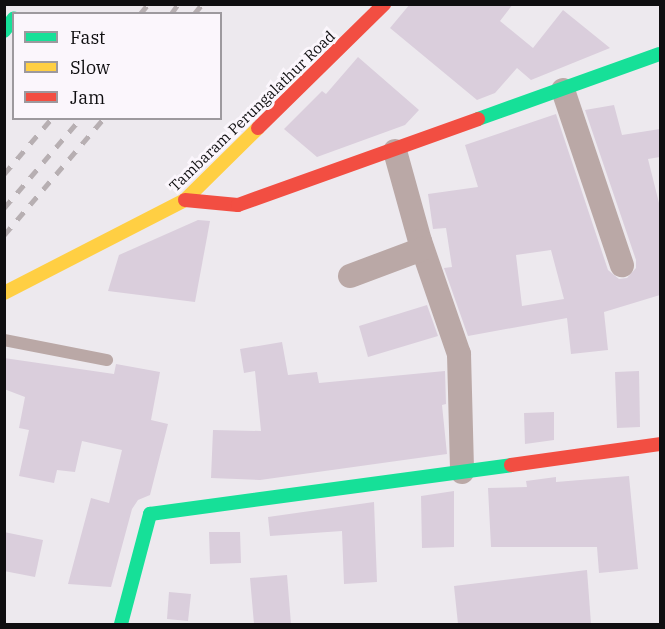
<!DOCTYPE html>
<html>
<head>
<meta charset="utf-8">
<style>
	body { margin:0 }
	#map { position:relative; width:665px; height:629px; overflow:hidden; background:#ede9ee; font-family:"IBM Plex Serif",serif }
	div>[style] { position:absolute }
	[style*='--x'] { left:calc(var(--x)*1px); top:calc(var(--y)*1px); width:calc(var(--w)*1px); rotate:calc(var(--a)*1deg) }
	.building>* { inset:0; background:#dacedc }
	.lane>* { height:12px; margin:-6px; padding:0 6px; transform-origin:6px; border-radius:6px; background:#baa8a6 }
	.street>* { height:24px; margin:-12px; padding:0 12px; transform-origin:12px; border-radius:12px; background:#baa8a6 }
	.fast>* { height:14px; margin:-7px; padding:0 7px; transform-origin:7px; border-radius:7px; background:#16e098 }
	.slow>* { height:14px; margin:-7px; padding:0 7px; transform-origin:7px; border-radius:7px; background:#ffcf43 }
	.jam>* { height:14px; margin:-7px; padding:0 7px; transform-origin:7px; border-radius:7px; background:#f24e42 }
	.rail>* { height:4.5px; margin-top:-2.25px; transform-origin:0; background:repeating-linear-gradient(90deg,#b7afb2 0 10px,transparent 0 20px) }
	span { translate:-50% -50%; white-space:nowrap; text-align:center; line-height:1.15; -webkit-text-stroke:6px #fbf6fc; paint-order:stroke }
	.street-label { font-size:15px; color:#0f0e10 }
	.frame { position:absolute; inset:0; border:6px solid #0f0e10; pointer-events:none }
	.legend { position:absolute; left:12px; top:12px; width:210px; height:108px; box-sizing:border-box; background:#fbf6fc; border:2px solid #9d999e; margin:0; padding:8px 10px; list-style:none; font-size:18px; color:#0f0e10 }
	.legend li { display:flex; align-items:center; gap:12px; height:30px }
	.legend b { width:30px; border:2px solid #9d999e }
</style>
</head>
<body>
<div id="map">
	<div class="building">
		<div style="clip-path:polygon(410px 4px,513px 4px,500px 21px,533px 48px,563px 10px,610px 48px,531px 80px,517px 68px,495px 93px,477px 100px,390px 28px)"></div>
		<div style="clip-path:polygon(358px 57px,419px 110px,405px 125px,317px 157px,284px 129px,322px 91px,326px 94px)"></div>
		<div style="clip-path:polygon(evenodd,614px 105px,622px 135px,660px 129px,660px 157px,648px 159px,660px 207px,660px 295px,604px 312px,608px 350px,571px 354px,567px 318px,468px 336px,444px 268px,452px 267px,446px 228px,433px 229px,428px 194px,478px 187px,465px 145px,556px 114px,608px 270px,619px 279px,627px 278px,636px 268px,636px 260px,585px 110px,614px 105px,551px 250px,564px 299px,522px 306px,516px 255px,551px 250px)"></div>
		<div style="clip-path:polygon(198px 220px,210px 221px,195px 302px,108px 291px,119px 255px)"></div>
		<div style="clip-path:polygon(427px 305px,438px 336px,368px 357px,359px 326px)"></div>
		<div style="clip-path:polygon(282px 342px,288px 375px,317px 372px,319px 383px,445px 371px,446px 404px,442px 405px,447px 454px,260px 480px,211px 478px,213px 430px,261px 431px,255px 371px,244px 373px,240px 349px)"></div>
		<div style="clip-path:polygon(4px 358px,114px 374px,116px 364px,160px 372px,151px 420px,168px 424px,150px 495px,138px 500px,132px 509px,111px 587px,68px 584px,91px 498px,109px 503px,122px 450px,82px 441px,75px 472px,57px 470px,54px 483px,19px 476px,29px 430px,19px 428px,25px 397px,4px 389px)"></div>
		<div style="clip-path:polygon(639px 371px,640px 427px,617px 428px,615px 372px)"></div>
		<div style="clip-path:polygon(554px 412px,554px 440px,525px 444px,524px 413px)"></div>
		<div style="clip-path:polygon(629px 476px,638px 569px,599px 573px,597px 547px,491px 547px,488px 488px,527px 487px,526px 481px,556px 477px,556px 482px)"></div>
		<div style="clip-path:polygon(454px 491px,454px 547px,422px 548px,421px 496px)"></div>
		<div style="clip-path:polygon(374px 502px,377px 582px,344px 584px,342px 531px,270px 536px,268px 517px)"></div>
		<div style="clip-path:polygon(4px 532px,43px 540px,35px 577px,4px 571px)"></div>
		<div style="clip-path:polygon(209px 532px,240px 532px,241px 563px,210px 564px)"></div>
		<div style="clip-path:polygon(587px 570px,591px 624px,458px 624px,454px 586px)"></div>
		<div style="clip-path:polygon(287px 575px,291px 624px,254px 624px,250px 578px)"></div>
		<div style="clip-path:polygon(169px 592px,191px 594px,188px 621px,167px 619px)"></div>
	</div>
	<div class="lane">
		<div style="--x:4;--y:340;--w:105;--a:11"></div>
	</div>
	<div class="street">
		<div style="--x:563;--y:90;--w:185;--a:71.4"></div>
		<div style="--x:395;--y:151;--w:93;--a:74.5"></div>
		<div style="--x:420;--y:241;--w:120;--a:71"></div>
		<div style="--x:459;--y:354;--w:118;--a:88.5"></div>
		<div style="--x:350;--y:276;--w:77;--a:-20.6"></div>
	</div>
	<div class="fast">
		<div style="--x:4;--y:31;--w:16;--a:-52"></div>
		<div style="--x:478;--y:119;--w:193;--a:-19.7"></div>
		<div style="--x:121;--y:624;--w:114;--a:-75.2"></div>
		<div style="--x:150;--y:514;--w:364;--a:-7.7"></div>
	</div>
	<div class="slow">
		<div style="--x:4;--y:293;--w:203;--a:-27.2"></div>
		<div style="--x:185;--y:200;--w:103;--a:-44.6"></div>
	</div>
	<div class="jam">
		<div style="--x:258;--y:128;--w:177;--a:-44.5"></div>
		<div style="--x:185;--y:200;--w:53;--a:5.4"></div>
		<div style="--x:238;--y:205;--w:255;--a:-19.7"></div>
		<div style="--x:511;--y:465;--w:150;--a:-8"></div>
	</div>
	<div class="rail">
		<div style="--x:140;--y:14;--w:13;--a:-51"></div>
		<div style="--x:171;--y:14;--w:12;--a:-55"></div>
		<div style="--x:194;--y:14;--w:13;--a:-51"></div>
		<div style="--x:4;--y:174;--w:74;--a:-49.4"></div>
		<div style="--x:4;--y:208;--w:118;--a:-49.5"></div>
		<div style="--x:4;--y:235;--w:154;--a:-49.5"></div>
	</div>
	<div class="street-label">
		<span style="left:252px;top:111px;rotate:-44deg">Tambaram Perungalathur Road</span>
	</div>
	<div class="frame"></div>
	<ul class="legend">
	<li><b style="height:8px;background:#16e098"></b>Fast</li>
	<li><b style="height:8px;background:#ffcf43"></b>Slow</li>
	<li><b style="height:8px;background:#f24e42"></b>Jam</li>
	</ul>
</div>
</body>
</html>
